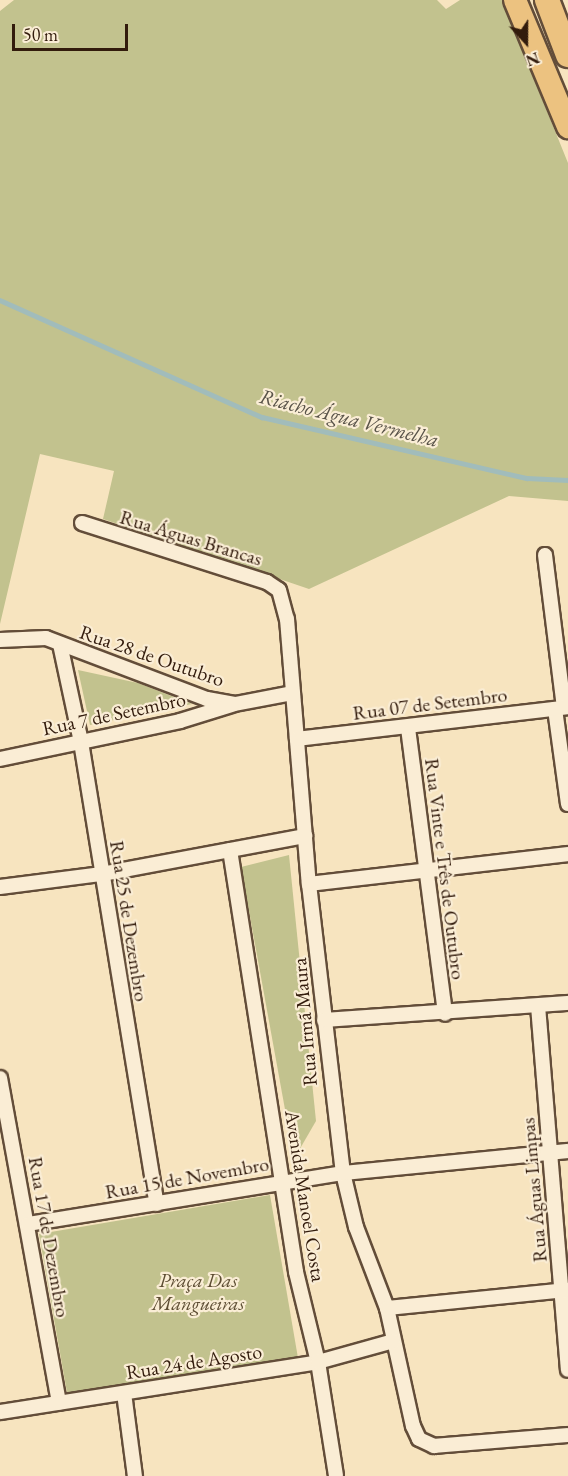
<!DOCTYPE html>
<html>
<head>
<meta charset="utf-8">
<style>
	body { margin:0 }
	#map { position:relative; width:568px; height:1476px; overflow:hidden; background:#f7e4bf; font-family:"EB Garamond",serif }
	div>[style] { position:absolute }
	[style*='--x'] { left:calc(var(--x)*1px); top:calc(var(--y)*1px); width:calc(var(--w)*1px); rotate:calc(var(--a)*1deg) }
	.green>* { inset:0; background:#c2c28e }
	.stream>* { height:4.5px; margin:-2.25px; padding:0 2.25px; transform-origin:2.25px; border-radius:2.25px; background:#a1bcbb }
	.roads { filter:drop-shadow(2px 0 #634d39) drop-shadow(-2px 0 #634d39) drop-shadow(0 2px #634d39) drop-shadow(0 -2px #634d39) }
	.minor>* { height:14px; margin:-7px; padding:0 7px; transform-origin:7px; border-radius:7px; background:#faedd5 }
	.primary>* { height:22px; margin:-11px; padding:0 11px; transform-origin:11px; border-radius:11px; background:#ecc280 }
	.trunk>* { height:24px; margin:-12px; padding:0 12px; transform-origin:12px; border-radius:12px; background:#ecc280 }
	span { translate:-50% -50%; white-space:nowrap; text-align:center; line-height:1.15; -webkit-text-stroke:4.5px #faedd5; paint-order:stroke }
	.street-label { font-size:20px; color:#321b0c }
	.park-label { font-size:20px; color:#5d4d33; font-style:italic }
	.water-label { font-size:21px; color:#595349; font-style:italic }
	.north { position:absolute; left:496px; top:12px; width:60px; height:60px; -webkit-text-stroke:4px #faedd5; paint-order:stroke; rotate:159deg; font-size:16px; font-weight:700; line-height:24px; text-align:center; color:#321b0c }
	.north::after { content:''; display:block; margin:auto; width:21px; height:27px; background:#321b0c; clip-path:polygon(50% 0,100% 100%,50% 72%,0 100%) }
	.scale { position:absolute; left:12px; top:24px; width:116px; height:27px; box-sizing:border-box; border:3px solid #321b0c; border-top:0; padding-left:8px; font-size:18px; line-height:21px; white-space:nowrap; color:#321b0c; -webkit-text-stroke:4px #faedd5; paint-order:stroke }
</style>
</head>
<body>
<div id="map">
	<div class="green">
		<div style="clip-path:polygon(14px 0,437px 0,446px 9px,460px 0,502px 0,568px 163px,568px 501px,509px 496px,309px 589px,103px 519px,114px 471px,40px 454px,0 624px,0 11px)"></div>
		<div style="clip-path:polygon(78px 670px,138px 683px,192px 704px,90px 725px)"></div>
		<div style="clip-path:polygon(289px 855px,316px 1121px,294px 1159px,241px 867px)"></div>
		<div style="clip-path:polygon(270px 1195px,298px 1358px,68px 1398px,39px 1234px)"></div>
	</div>
	<div class="stream">
		<div style="--x:0;--y:300;--w:287;--a:24.1"></div>
		<div style="--x:262;--y:417;--w:272;--a:13"></div>
		<div style="--x:527;--y:478;--w:41;--a:2.8"></div>
	</div>
	<div class="roads">
		<div class="minor">
			<div style="--x:82;--y:523;--w:194;--a:17.7"></div>
			<div style="--x:267;--y:582;--w:14;--a:34"></div>
			<div style="--x:279;--y:590;--w:30;--a:75"></div>
			<div style="--x:287;--y:619;--w:266;--a:85.3"></div>
			<div style="--x:309;--y:884;--w:291;--a:83.3"></div>
			<div style="--x:343;--y:1173;--w:56;--a:76.5"></div>
			<div style="--x:356;--y:1227;--w:87;--a:69.1"></div>
			<div style="--x:387;--y:1308;--w:121;--a:77.6"></div>
			<div style="--x:413;--y:1426;--w:14;--a:65"></div>
			<div style="--x:419;--y:1439;--w:17;--a:25"></div>
			<div style="--x:434;--y:1446;--w:134;--a:-4.7"></div>
			<div style="--x:545;--y:555;--w:153;--a:82.9"></div>
			<div style="--x:0;--y:640;--w:46;--a:-2.5"></div>
			<div style="--x:46;--y:638;--w:172;--a:20.8"></div>
			<div style="--x:207;--y:699;--w:28;--a:10"></div>
			<div style="--x:235;--y:704;--w:58;--a:-10.9"></div>
			<div style="--x:60;--y:644;--w:100;--a:77.9"></div>
			<div style="--x:81;--y:742;--w:468;--a:80.7"></div>
			<div style="--x:555;--y:709;--w:96;--a:82.2"></div>
			<div style="--x:408;--y:728;--w:288;--a:82.6"></div>
			<div style="--x:297;--y:739;--w:273;--a:-6.7"></div>
			<div style="--x:0;--y:759;--w:184;--a:-11.9"></div>
			<div style="--x:180;--y:721;--w:54;--a:-17.1"></div>
			<div style="--x:230;--y:850;--w:427;--a:81.1"></div>
			<div style="--x:296;--y:1272;--w:93;--a:76.3"></div>
			<div style="--x:318;--y:1362;--w:115;--a:81"></div>
			<div style="--x:309;--y:884;--w:261;--a:-6.6"></div>
			<div style="--x:0;--y:887;--w:103;--a:-7.3"></div>
			<div style="--x:102;--y:874;--w:207;--a:-10.6"></div>
			<div style="--x:538;--y:1006;--w:365;--a:85.3"></div>
			<div style="--x:324;--y:1020;--w:245;--a:-4"></div>
			<div style="--x:0;--y:1078;--w:330;--a:79.7"></div>
			<div style="--x:28;--y:1224;--w:319;--a:-9.2"></div>
			<div style="--x:343;--y:1173;--w:226;--a:-5.6"></div>
			<div style="--x:387;--y:1308;--w:182;--a:-5.7"></div>
			<div style="--x:124;--y:1393;--w:84;--a:82.5"></div>
			<div style="--x:0;--y:1412;--w:322;--a:-8.9"></div>
			<div style="--x:318;--y:1362;--w:78;--a:-15.6"></div>
		</div>
		<div class="primary">
			<div style="--x:515;--y:0;--w:138;--a:67.3"></div>
		</div>
		<div class="trunk">
			<div style="--x:547;--y:0;--w:59;--a:69.1"></div>
		</div>
	</div>
	<div class="street-label">
		<span style="left:191px;top:538px;rotate:17deg">Rua Águas Brancas</span>
		<span style="left:152px;top:656px;rotate:19deg">Rua 28 de Outubro</span>
		<span style="left:430px;top:704px;rotate:-7deg">Rua 07 de Setembro</span>
		<span style="left:114px;top:714px;rotate:-12deg">Rua 7 de Setembro</span>
		<span style="left:445px;top:869px;rotate:83deg">Rua Vinte e Três de Outubro</span>
		<span style="left:129px;top:921px;rotate:81deg">Rua 25 de Dezembro</span>
		<span style="left:305px;top:1022px;rotate:-95deg">Rua Irmã Maura</span>
		<span style="left:187px;top:1178px;rotate:-10deg">Rua 15 de Novembro</span>
		<span style="left:534px;top:1190px;rotate:-95deg">Rua Águas Limpas</span>
		<span style="left:305px;top:1196px;rotate:81deg">Avenida Manoel Costa</span>
		<span style="left:49px;top:1237px;rotate:80deg">Rua 17 de Dezembro</span>
		<span style="left:194px;top:1362px;rotate:-9deg">Rua 24 de Agosto</span>
	</div>
	<div class="park-label">
		<span style="left:198px;top:1292px">Praça Das<br>Mangueiras</span>
	</div>
	<div class="water-label">
		<span style="left:349px;top:418px;rotate:14deg">Riacho Água Vermelha</span>
	</div>
	<div class="north">N</div>
	<div class="scale">50 m</div>
</div>
</body>
</html>
